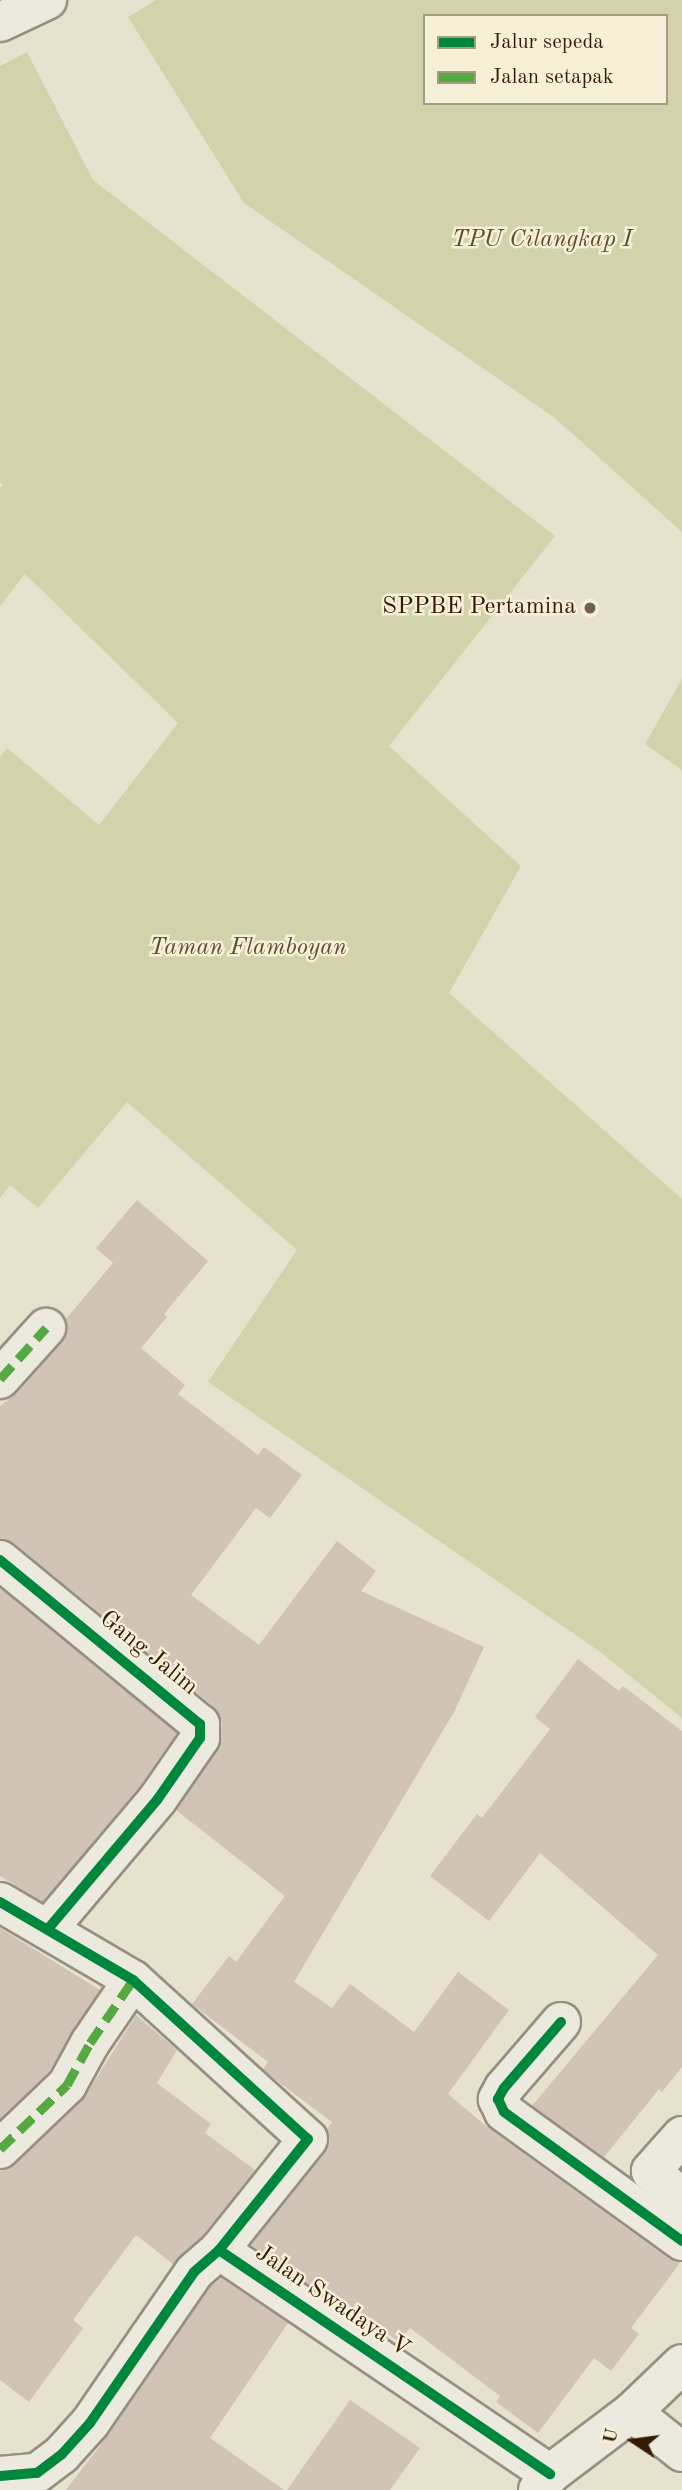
<!DOCTYPE html>
<html>
<head>
<meta charset="utf-8">
<style>
	body { margin:0 }
	#map { position:relative; width:682px; height:2490px; overflow:hidden; background:#e6e2ce; font-family:"Old Standard TT",serif }
	div>[style] { position:absolute }
	[style*='--x'] { left:calc(var(--x)*1px); top:calc(var(--y)*1px); width:calc(var(--w)*1px); rotate:calc(var(--a)*1deg) }
	.green>* { inset:0; background:#d2d2ab }
	.building>* { inset:0; background:#d1c3b5 }
	.roads { filter:drop-shadow(2px 0 #969082) drop-shadow(-2px 0 #969082) drop-shadow(0 2px #969082) drop-shadow(0 -2px #969082) }
	.street>* { height:38px; margin:-19px; padding:0 19px; transform-origin:19px; border-radius:19px; background:#ece9df }
	.secondary>* { height:38px; margin:-19px; padding:0 19px; transform-origin:19px; border-radius:19px; background:#ece9df }
	.quiet>* { height:9px; margin-top:-4.5px; transform-origin:0; background:repeating-linear-gradient(90deg,#54a940 0 18px,transparent 0 27px) }
	.cycleway>* { height:10px; margin:-5px; padding:0 5px; transform-origin:5px; border-radius:5px; background:#00873e }
	.dots>* { width:19px; height:19px; translate:-50% -50%; box-sizing:border-box; border:4px solid #f6f0d9; border-radius:50% }
	span { translate:-50% -50%; white-space:nowrap; text-align:center; line-height:1.15; -webkit-text-stroke:5px #f6f0d9; paint-order:stroke }
	.park-label { font-size:24px; color:#5f4d2e; font-style:italic }
	.poi-label { font-size:24px; color:#351a04 }
	.right { translate:-100% -50%; text-align:right }
	.street-label { font-size:24px; color:#351a04 }
	.legend { position:absolute; left:423px; top:14px; width:245px; height:91px; box-sizing:border-box; background:#f6f0d9; border:2px solid #a99a84; margin:0; padding:9px 12px; list-style:none; font-size:21px; color:#351a04 }
	.legend li { display:flex; align-items:center; gap:14px; height:35px }
	.legend b { width:35px; border:2px solid #a99a84 }
	.north { position:absolute; left:598px; top:2406px; width:70px; height:70px; -webkit-text-stroke:5px #f6f0d9; paint-order:stroke; rotate:283deg; font-size:19px; font-weight:700; line-height:28px; text-align:center; color:#351a04 }
	.north::after { content:''; display:block; margin:auto; width:24px; height:32px; background:#351a04; clip-path:polygon(50% 0,100% 100%,50% 72%,0 100%) }
</style>
</head>
<body>
<div id="map">
	<div class="green">
		<div style="clip-path:polygon(evenodd,156px 0,682px 0,682px 532px,555px 418px,244px 203px,128px 17px,156px 0,425px 16px,666px 16px,666px 103px,425px 103px,425px 16px)"></div>
		<div style="clip-path:polygon(27px 52px,93px 180px,555px 536px,389px 746px,521px 866px,449px 993px,682px 1199px,682px 1718px,599px 1651px,208px 1382px,297px 1250px,127px 1102px,38px 1208px,10px 1185px,0 1198px,0 757px,7px 748px,99px 825px,178px 723px,25px 574px,0 606px,0 488px,3px 485px,0 482px,0 66px)"></div>
		<div style="clip-path:polygon(682px 679px,682px 770px,645px 744px)"></div>
	</div>
	<div class="building">
		<div style="clip-path:polygon(137px 1200px,208px 1261px,164px 1314px,167px 1317px,141px 1348px,185px 1385px,178px 1394px,258px 1455px,264px 1447px,302px 1475px,270px 1518px,256px 1508px,191px 1595px,259px 1645px,337px 1541px,376px 1571px,361px 1591px,484px 1647px,454px 1712px,294px 1982px,332px 2008px,350px 1984px,414px 2032px,458px 1972px,509px 2010px,448px 2094px,491px 2130px,669px 2259px,680px 2263px,631px 2328px,639px 2334px,611px 2371px,594px 2358px,538px 2433px,496px 2402px,500px 2396px,410px 2328px,399px 2342px,317px 2281px,313px 2287px,251px 2245px,325px 2153px,330px 2142px,327px 2129px,332px 2122px,272px 2077px,263px 2069px,268px 2062px,192px 2004px,229px 1956px,236px 1962px,285px 1896px,176px 1810px,218px 1750px,222px 1724px,214px 1707px,14px 1543px,0 1539px,0 1406px,16px 1394px,63px 1342px,67px 1332px,66px 1319px,113px 1263px,96px 1248px)"></div>
		<div style="clip-path:polygon(0 1588px,177px 1733px,140px 1786px,43px 1902px,0 1876px)"></div>
		<div style="clip-path:polygon(578px 1659px,619px 1691px,623px 1686px,682px 1731px,682px 2067px,662px 2092px,659px 2089px,604px 2157px,532px 2106px,658px 1955px,540px 1853px,489px 1921px,430px 1876px,477px 1814px,482px 1818px,550px 1729px,535px 1717px)"></div>
		<div style="clip-path:polygon(0 1928px,100px 1990px,49px 2072px,0 2119px)"></div>
		<div style="clip-path:polygon(136px 2015px,177px 2050px,157px 2083px,211px 2124px,205px 2133px,255px 2170px,203px 2235px,173px 2264px,136px 2235px,73px 2320px,83px 2328px,29px 2402px,0 2380px,0 2170px,15px 2165px,82px 2101px)"></div>
		<div style="clip-path:polygon(221px 2278px,288px 2323px,210px 2438px,284px 2490px,66px 2490px,108px 2435px,210px 2287px)"></div>
		<div style="clip-path:polygon(350px 2400px,420px 2448px,390px 2490px,287px 2490px)"></div>
	</div>
	<div class="roads">
		<div class="street">
			<div style="--x:0;--y:1379;--w:69;--a:-48"></div>
			<div style="--x:0;--y:1560;--w:259;--a:39.4"></div>
			<div style="--x:200;--y:1724;--w:14;--a:90"></div>
			<div style="--x:200;--y:1738;--w:75;--a:124.7"></div>
			<div style="--x:157;--y:1800;--w:169;--a:130.2"></div>
			<div style="--x:0;--y:1902;--w:154;--a:30.4"></div>
			<div style="--x:133;--y:1980;--w:236;--a:42.3"></div>
			<div style="--x:308;--y:2139;--w:142;--a:128.7"></div>
			<div style="--x:219;--y:2250;--w:400;--a:34.1"></div>
			<div style="--x:561;--y:2022;--w:87;--a:130.8"></div>
			<div style="--x:504;--y:2088;--w:13;--a:119"></div>
			<div style="--x:498;--y:2099;--w:14;--a:65"></div>
			<div style="--x:504;--y:2112;--w:220;--a:35.9"></div>
			<div style="--x:682;--y:2136;--w:47;--a:131.5"></div>
			<div style="--x:651;--y:2171;--w:41;--a:41.1"></div>
			<div style="--x:0;--y:2149;--w:93;--a:-43.7"></div>
			<div style="--x:67;--y:2085;--w:48;--a:-61.3"></div>
			<div style="--x:90;--y:2043;--w:76;--a:-55.7"></div>
			<div style="--x:632;--y:2412;--w:64;--a:38.7"></div>
			<div style="--x:0;--y:2476;--w:37;--a:-5"></div>
			<div style="--x:37;--y:2473;--w:31;--a:-37"></div>
			<div style="--x:62;--y:2454;--w:42;--a:-47.9"></div>
			<div style="--x:90;--y:2423;--w:183;--a:-55.4"></div>
			<div style="--x:194;--y:2272;--w:33;--a:-41"></div>
			<div style="--x:538;--y:2490;--w:20;--a:-53"></div>
			<div style="--x:550;--y:2474;--w:103;--a:-37.1"></div>
			<div style="--x:632;--y:2412;--w:69;--a:-43.8"></div>
		</div>
		<div class="secondary">
			<div style="--x:0;--y:22;--w:52;--a:-25.1"></div>
		</div>
	</div>
	<div class="quiet">
		<div style="--x:0;--y:1379;--w:69;--a:-48"></div>
		<div style="--x:0;--y:2149;--w:93;--a:-43.7"></div>
		<div style="--x:67;--y:2085;--w:48;--a:-61.3"></div>
		<div style="--x:90;--y:2043;--w:76;--a:-55.7"></div>
	</div>
	<div class="cycleway">
		<div style="--x:0;--y:1560;--w:259;--a:39.4"></div>
		<div style="--x:200;--y:1724;--w:14;--a:90"></div>
		<div style="--x:200;--y:1738;--w:75;--a:124.7"></div>
		<div style="--x:157;--y:1800;--w:169;--a:130.2"></div>
		<div style="--x:0;--y:1902;--w:154;--a:30.4"></div>
		<div style="--x:133;--y:1980;--w:236;--a:42.3"></div>
		<div style="--x:308;--y:2139;--w:142;--a:128.7"></div>
		<div style="--x:219;--y:2250;--w:400;--a:34.1"></div>
		<div style="--x:561;--y:2022;--w:87;--a:130.8"></div>
		<div style="--x:504;--y:2088;--w:13;--a:119"></div>
		<div style="--x:498;--y:2099;--w:14;--a:65"></div>
		<div style="--x:504;--y:2112;--w:220;--a:35.9"></div>
		<div style="--x:0;--y:2476;--w:37;--a:-5"></div>
		<div style="--x:37;--y:2473;--w:31;--a:-37"></div>
		<div style="--x:62;--y:2454;--w:42;--a:-47.9"></div>
		<div style="--x:90;--y:2423;--w:183;--a:-55.4"></div>
		<div style="--x:194;--y:2272;--w:33;--a:-41"></div>
	</div>
	<div class="dots">
		<div style="left:590px;top:608px;background:#73604b"></div>
	</div>
	<div class="park-label">
		<span style="left:542px;top:241px">TPU Cilangkap I</span>
		<span style="left:248px;top:949px">Taman Flamboyan</span>
	</div>
	<div class="poi-label">
		<span class="right" style="left:576px;top:608px">SPPBE Pertamina</span>
	</div>
	<div class="street-label">
		<span style="left:148px;top:1654px;rotate:39deg">Gang Jalim</span>
		<span style="left:332px;top:2302px;rotate:34deg">Jalan Swadaya V</span>
	</div>
	<ul class="legend">
	<li><b style="height:9px;background:#00873e"></b>Jalur sepeda</li>
	<li><b style="height:9px;background:#54a940"></b>Jalan setapak</li>
	</ul>
	<div class="north">U</div>
</div>
</body>
</html>
